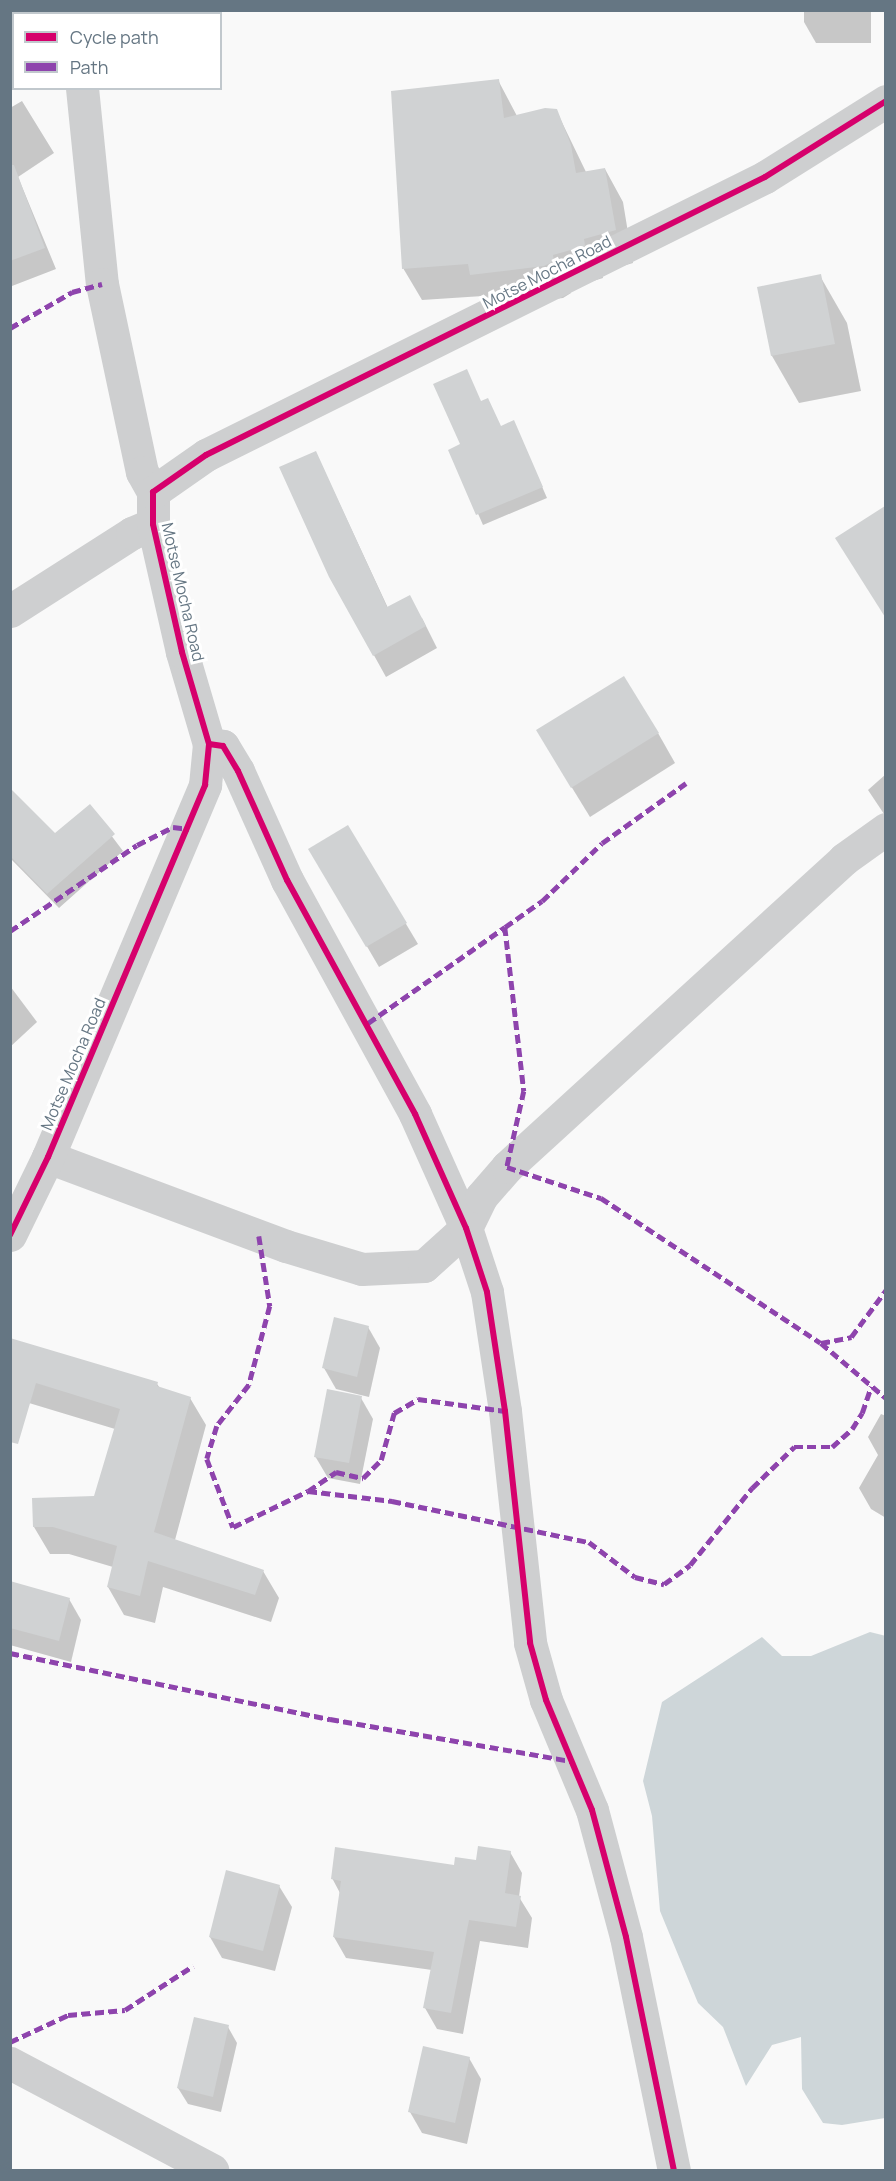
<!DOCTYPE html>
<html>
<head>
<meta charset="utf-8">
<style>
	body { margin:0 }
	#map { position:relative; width:896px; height:2181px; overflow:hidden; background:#f9f9f9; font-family:Manrope,sans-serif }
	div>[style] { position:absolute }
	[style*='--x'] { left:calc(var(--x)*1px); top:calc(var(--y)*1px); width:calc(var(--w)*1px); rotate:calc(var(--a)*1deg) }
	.water>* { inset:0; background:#ced6d9 }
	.shadow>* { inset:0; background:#0003 }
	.building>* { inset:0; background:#d0d2d3 }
	.street>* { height:33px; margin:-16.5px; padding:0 16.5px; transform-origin:16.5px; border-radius:16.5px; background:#cecfd0 }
	.quiet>* { height:4.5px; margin-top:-2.25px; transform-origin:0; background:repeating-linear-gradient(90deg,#8e44ad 0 9px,transparent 0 13.5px) }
	.cycleway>* { height:6px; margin:-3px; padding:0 3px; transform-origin:3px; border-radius:3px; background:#d6006c }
	span { translate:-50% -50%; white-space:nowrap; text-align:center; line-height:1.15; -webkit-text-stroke:6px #fff; paint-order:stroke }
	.street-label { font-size:16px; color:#657683 }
	.frame { position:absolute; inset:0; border:12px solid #657683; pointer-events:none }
	.legend { position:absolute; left:12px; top:12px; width:210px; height:78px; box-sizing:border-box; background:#fff; border:2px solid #c1c8cd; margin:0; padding:8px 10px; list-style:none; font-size:18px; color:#657683 }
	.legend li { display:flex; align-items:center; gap:12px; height:30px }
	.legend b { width:30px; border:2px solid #c1c8cd }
</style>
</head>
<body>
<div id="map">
	<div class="water">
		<div style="clip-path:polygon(870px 1632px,886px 1636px,885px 2118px,842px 2125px,823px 2123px,802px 2089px,801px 2037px,772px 2045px,746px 2086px,723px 2027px,698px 2003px,660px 1911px,652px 1816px,643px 1781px,662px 1702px,762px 1637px,782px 1656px,811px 1656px)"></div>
	</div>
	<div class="shadow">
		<div style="clip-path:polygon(804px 10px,871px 10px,871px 43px,816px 43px,804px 22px)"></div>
		<div style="clip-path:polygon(498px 80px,517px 116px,556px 110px,586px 172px,605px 169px,623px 202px,633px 263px,602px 272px,603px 278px,570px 288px,571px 293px,563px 298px,490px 307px,483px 296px,422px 300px,403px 268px)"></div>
		<div style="clip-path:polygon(22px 101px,54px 153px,18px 177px,56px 269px,12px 286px,10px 108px)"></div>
		<div style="clip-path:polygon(820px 276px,847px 323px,861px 391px,799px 403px,772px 356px,758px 288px)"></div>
		<div style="clip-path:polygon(514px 422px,547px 498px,483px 525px,450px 450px)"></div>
		<div style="clip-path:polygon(316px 453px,388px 608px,422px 618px,437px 648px,386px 677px,330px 576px)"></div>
		<div style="clip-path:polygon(886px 507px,886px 606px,881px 609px,837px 538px)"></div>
		<div style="clip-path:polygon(658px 733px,675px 763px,590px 817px,555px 760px)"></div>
		<div style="clip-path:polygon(886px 774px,886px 817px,868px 790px)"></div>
		<div style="clip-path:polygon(89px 806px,123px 851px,59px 908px,10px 858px,10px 816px,55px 835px)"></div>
		<div style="clip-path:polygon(348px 827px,418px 944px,379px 967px,310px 849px)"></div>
		<div style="clip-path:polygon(10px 986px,37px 1022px,10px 1047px)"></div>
		<div style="clip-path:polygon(368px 1327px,380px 1348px,369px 1397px,336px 1389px,324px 1368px)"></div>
		<div style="clip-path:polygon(13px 1375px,157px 1384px,160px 1388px,190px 1398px,206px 1425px,175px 1540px,263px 1571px,279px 1598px,271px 1622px,163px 1587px,155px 1623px,124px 1615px,108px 1587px,113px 1567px,69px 1554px,50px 1554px,34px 1527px,95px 1498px,115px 1429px,29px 1403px)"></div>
		<div style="clip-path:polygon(361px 1398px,373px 1419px,360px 1484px,328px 1478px,315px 1456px)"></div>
		<div style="clip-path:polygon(881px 1414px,886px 1416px,886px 1518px,871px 1509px,859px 1488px,878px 1455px,868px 1437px)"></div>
		<div style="clip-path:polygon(10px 1583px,69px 1599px,81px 1620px,71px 1662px,10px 1645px)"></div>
		<div style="clip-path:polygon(510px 1852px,522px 1873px,519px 1897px,532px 1918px,528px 1948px,480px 1941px,463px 2034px,437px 2029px,425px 2008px,432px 1970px,346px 1958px,334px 1937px,340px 1893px,332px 1878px,455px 1866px)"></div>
		<div style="clip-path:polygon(279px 1886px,292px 1907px,275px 1971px,222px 1958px,210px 1937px)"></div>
		<div style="clip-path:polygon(228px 2027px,237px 2043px,221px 2112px,188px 2104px,178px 2088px)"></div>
		<div style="clip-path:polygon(469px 2058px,481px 2079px,467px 2144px,422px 2133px,410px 2112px)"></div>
	</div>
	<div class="building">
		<div style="clip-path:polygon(499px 79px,504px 118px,545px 108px,557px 109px,571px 145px,576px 173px,605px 168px,616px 230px,584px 239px,585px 246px,553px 255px,554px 261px,544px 266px,470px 275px,468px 264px,402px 269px,391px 91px)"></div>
		<div style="clip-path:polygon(10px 165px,14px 165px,45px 248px,10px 261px)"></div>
		<div style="clip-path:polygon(821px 274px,835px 344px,771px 356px,757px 287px)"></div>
		<div style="clip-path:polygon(467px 369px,481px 401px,488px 398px,501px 426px,514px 420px,543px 487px,476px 515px,448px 450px,460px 444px,433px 384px)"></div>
		<div style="clip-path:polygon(316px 451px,387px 607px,410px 595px,426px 626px,373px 656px,329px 577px,279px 467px)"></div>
		<div style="clip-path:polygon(885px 506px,885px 617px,835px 538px)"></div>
		<div style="clip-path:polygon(624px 676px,659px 733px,571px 788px,536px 730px)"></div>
		<div style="clip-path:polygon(10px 788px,55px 833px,90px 804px,115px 834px,47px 894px,10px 856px)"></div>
		<div style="clip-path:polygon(348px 825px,407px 923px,366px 947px,308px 849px)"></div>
		<div style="clip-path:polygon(334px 1317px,369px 1326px,357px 1377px,322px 1368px)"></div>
		<div style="clip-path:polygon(10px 1338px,158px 1382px,157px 1386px,191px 1397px,154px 1532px,264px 1570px,255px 1595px,148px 1561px,140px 1596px,107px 1587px,117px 1546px,53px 1527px,33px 1527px,32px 1498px,94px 1496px,120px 1409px,36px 1383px,18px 1444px,10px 1442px)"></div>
		<div style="clip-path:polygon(327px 1389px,362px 1396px,349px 1463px,314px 1457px)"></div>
		<div style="clip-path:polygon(10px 1581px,70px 1598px,59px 1641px,10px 1628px)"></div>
		<div style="clip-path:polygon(478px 1846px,511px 1851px,505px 1893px,521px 1896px,516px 1927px,469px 1920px,451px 2013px,423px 2008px,434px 1952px,333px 1937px,341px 1881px,331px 1879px,335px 1847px,454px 1865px,455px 1857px,476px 1860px)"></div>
		<div style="clip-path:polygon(226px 1870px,280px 1885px,263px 1951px,209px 1937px)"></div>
		<div style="clip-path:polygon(194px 2017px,229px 2025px,213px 2097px,177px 2088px)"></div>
		<div style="clip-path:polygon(423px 2046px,470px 2057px,455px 2123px,408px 2112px)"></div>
	</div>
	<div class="street">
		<div style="--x:70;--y:10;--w:4;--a:90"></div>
		<div style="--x:82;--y:88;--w:197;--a:84.2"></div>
		<div style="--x:102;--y:284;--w:192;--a:78"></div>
		<div style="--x:142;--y:472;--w:23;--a:61"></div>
		<div style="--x:10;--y:611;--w:145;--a:-32.6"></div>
		<div style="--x:132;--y:533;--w:23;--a:-23"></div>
		<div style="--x:209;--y:744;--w:14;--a:8"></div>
		<div style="--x:223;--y:746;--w:29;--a:59"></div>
		<div style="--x:238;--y:771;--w:120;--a:65.8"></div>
		<div style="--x:287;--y:880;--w:267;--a:61.3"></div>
		<div style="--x:415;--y:1114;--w:125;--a:65.9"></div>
		<div style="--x:466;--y:1228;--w:67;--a:71.8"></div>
		<div style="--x:487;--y:1292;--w:120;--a:81.4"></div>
		<div style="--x:505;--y:1411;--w:233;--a:83.8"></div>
		<div style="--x:530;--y:1643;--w:59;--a:74.3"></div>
		<div style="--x:546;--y:1700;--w:119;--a:67.3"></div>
		<div style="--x:592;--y:1810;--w:131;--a:75"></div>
		<div style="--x:626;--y:1937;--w:238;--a:78.4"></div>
		<div style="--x:48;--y:1157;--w:254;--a:20.5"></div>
		<div style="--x:286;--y:1246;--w:79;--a:16.8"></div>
		<div style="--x:362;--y:1269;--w:62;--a:-2.8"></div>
		<div style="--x:424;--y:1266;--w:57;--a:-42.1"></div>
		<div style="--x:466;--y:1228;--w:34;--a:-64"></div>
		<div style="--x:481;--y:1197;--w:40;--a:-49"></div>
		<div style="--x:507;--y:1167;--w:457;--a:-42.4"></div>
		<div style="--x:844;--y:859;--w:52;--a:-35.5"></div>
		<div style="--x:10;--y:1235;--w:87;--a:-64"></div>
		<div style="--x:48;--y:1157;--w:404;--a:-67.1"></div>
		<div style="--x:205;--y:785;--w:41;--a:-84.4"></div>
		<div style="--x:209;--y:744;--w:96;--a:-106.4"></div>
		<div style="--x:182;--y:652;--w:131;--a:-102.8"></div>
		<div style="--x:153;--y:524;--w:32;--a:-90"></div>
		<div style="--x:153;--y:492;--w:65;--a:-34.9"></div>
		<div style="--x:206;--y:455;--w:624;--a:-26.44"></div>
		<div style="--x:765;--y:177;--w:143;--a:-32.1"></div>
		<div style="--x:10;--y:2063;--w:229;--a:27.9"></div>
	</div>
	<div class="quiet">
		<div style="--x:10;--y:328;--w:72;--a:-30.1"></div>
		<div style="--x:72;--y:292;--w:31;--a:-15"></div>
		<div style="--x:505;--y:927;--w:45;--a:-35.1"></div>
		<div style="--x:542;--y:901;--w:83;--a:-44"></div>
		<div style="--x:602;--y:843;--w:103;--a:-35.5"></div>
		<div style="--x:10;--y:931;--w:153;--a:-34.1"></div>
		<div style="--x:137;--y:845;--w:40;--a:-26.6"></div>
		<div style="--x:173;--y:827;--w:16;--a:7"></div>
		<div style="--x:368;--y:1023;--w:167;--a:-35"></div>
		<div style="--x:505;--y:927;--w:165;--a:83.4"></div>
		<div style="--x:524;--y:1091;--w:78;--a:102.6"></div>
		<div style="--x:507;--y:1167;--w:99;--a:18.3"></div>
		<div style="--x:601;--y:1198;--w:263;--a:33.4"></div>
		<div style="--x:821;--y:1343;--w:31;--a:-11"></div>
		<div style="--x:851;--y:1337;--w:59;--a:-53.3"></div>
		<div style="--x:259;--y:1236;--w:71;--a:81.1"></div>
		<div style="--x:270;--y:1306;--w:82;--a:104.9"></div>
		<div style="--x:249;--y:1385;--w:52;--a:128"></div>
		<div style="--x:217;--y:1426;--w:34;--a:107"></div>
		<div style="--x:207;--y:1459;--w:73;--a:69.1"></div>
		<div style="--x:233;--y:1527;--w:83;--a:-25.6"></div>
		<div style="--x:308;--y:1491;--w:85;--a:6.8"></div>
		<div style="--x:392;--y:1501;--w:201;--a:11.8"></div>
		<div style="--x:589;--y:1542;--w:58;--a:37.3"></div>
		<div style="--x:635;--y:1577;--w:30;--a:14"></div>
		<div style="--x:664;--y:1584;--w:32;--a:-36"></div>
		<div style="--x:690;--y:1565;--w:99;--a:-51.2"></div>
		<div style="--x:752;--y:1488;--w:59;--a:-44.3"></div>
		<div style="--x:794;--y:1447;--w:38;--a:0"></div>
		<div style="--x:832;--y:1447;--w:27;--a:-42"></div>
		<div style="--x:852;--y:1429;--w:19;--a:-58"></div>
		<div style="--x:862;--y:1413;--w:28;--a:-71"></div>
		<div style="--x:821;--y:1343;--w:85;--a:40.2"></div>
		<div style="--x:308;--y:1491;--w:34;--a:-34"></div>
		<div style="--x:336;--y:1472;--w:28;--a:13"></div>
		<div style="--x:363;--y:1478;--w:25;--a:-45"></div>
		<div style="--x:381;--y:1460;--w:49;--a:-74.5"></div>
		<div style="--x:394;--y:1413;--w:28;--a:-30"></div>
		<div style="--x:418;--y:1399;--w:88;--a:7.9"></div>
		<div style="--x:10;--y:1653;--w:327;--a:11.7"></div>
		<div style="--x:330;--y:1719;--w:245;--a:9.9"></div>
		<div style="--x:10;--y:2042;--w:64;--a:-25"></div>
		<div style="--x:68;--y:2015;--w:57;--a:-5"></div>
		<div style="--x:125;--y:2010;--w:81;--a:-32.9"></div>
	</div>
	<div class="cycleway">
		<div style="--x:209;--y:744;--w:14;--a:8"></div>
		<div style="--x:223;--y:746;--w:29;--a:59"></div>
		<div style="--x:238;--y:771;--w:120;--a:65.8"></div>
		<div style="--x:287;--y:880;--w:267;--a:61.3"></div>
		<div style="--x:415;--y:1114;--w:125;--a:65.9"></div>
		<div style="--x:466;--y:1228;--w:67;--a:71.8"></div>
		<div style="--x:487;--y:1292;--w:120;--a:81.4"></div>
		<div style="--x:505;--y:1411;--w:233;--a:83.8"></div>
		<div style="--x:530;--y:1643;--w:59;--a:74.3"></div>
		<div style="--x:546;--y:1700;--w:119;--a:67.3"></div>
		<div style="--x:592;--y:1810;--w:131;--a:75"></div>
		<div style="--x:626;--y:1937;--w:238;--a:78.4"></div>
		<div style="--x:10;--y:1235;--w:87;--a:-64"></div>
		<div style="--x:48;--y:1157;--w:404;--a:-67.1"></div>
		<div style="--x:205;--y:785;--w:41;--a:-84.4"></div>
		<div style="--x:209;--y:744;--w:96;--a:-106.4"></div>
		<div style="--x:182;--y:652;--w:131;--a:-102.8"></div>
		<div style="--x:153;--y:524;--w:32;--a:-90"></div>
		<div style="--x:153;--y:492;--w:65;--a:-34.9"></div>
		<div style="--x:206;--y:455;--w:624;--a:-26.44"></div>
		<div style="--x:765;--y:177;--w:143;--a:-32.1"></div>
	</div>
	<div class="street-label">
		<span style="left:547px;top:272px;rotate:-27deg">Motse Mocha Road</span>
		<span style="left:183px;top:592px;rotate:77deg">Motse Mocha Road</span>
		<span style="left:73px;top:1064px;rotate:-67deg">Motse Mocha Road</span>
	</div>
	<div class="frame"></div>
	<ul class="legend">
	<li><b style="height:8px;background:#d6006c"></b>Cycle path</li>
	<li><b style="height:8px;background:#8e44ad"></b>Path</li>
	</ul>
</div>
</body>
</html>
